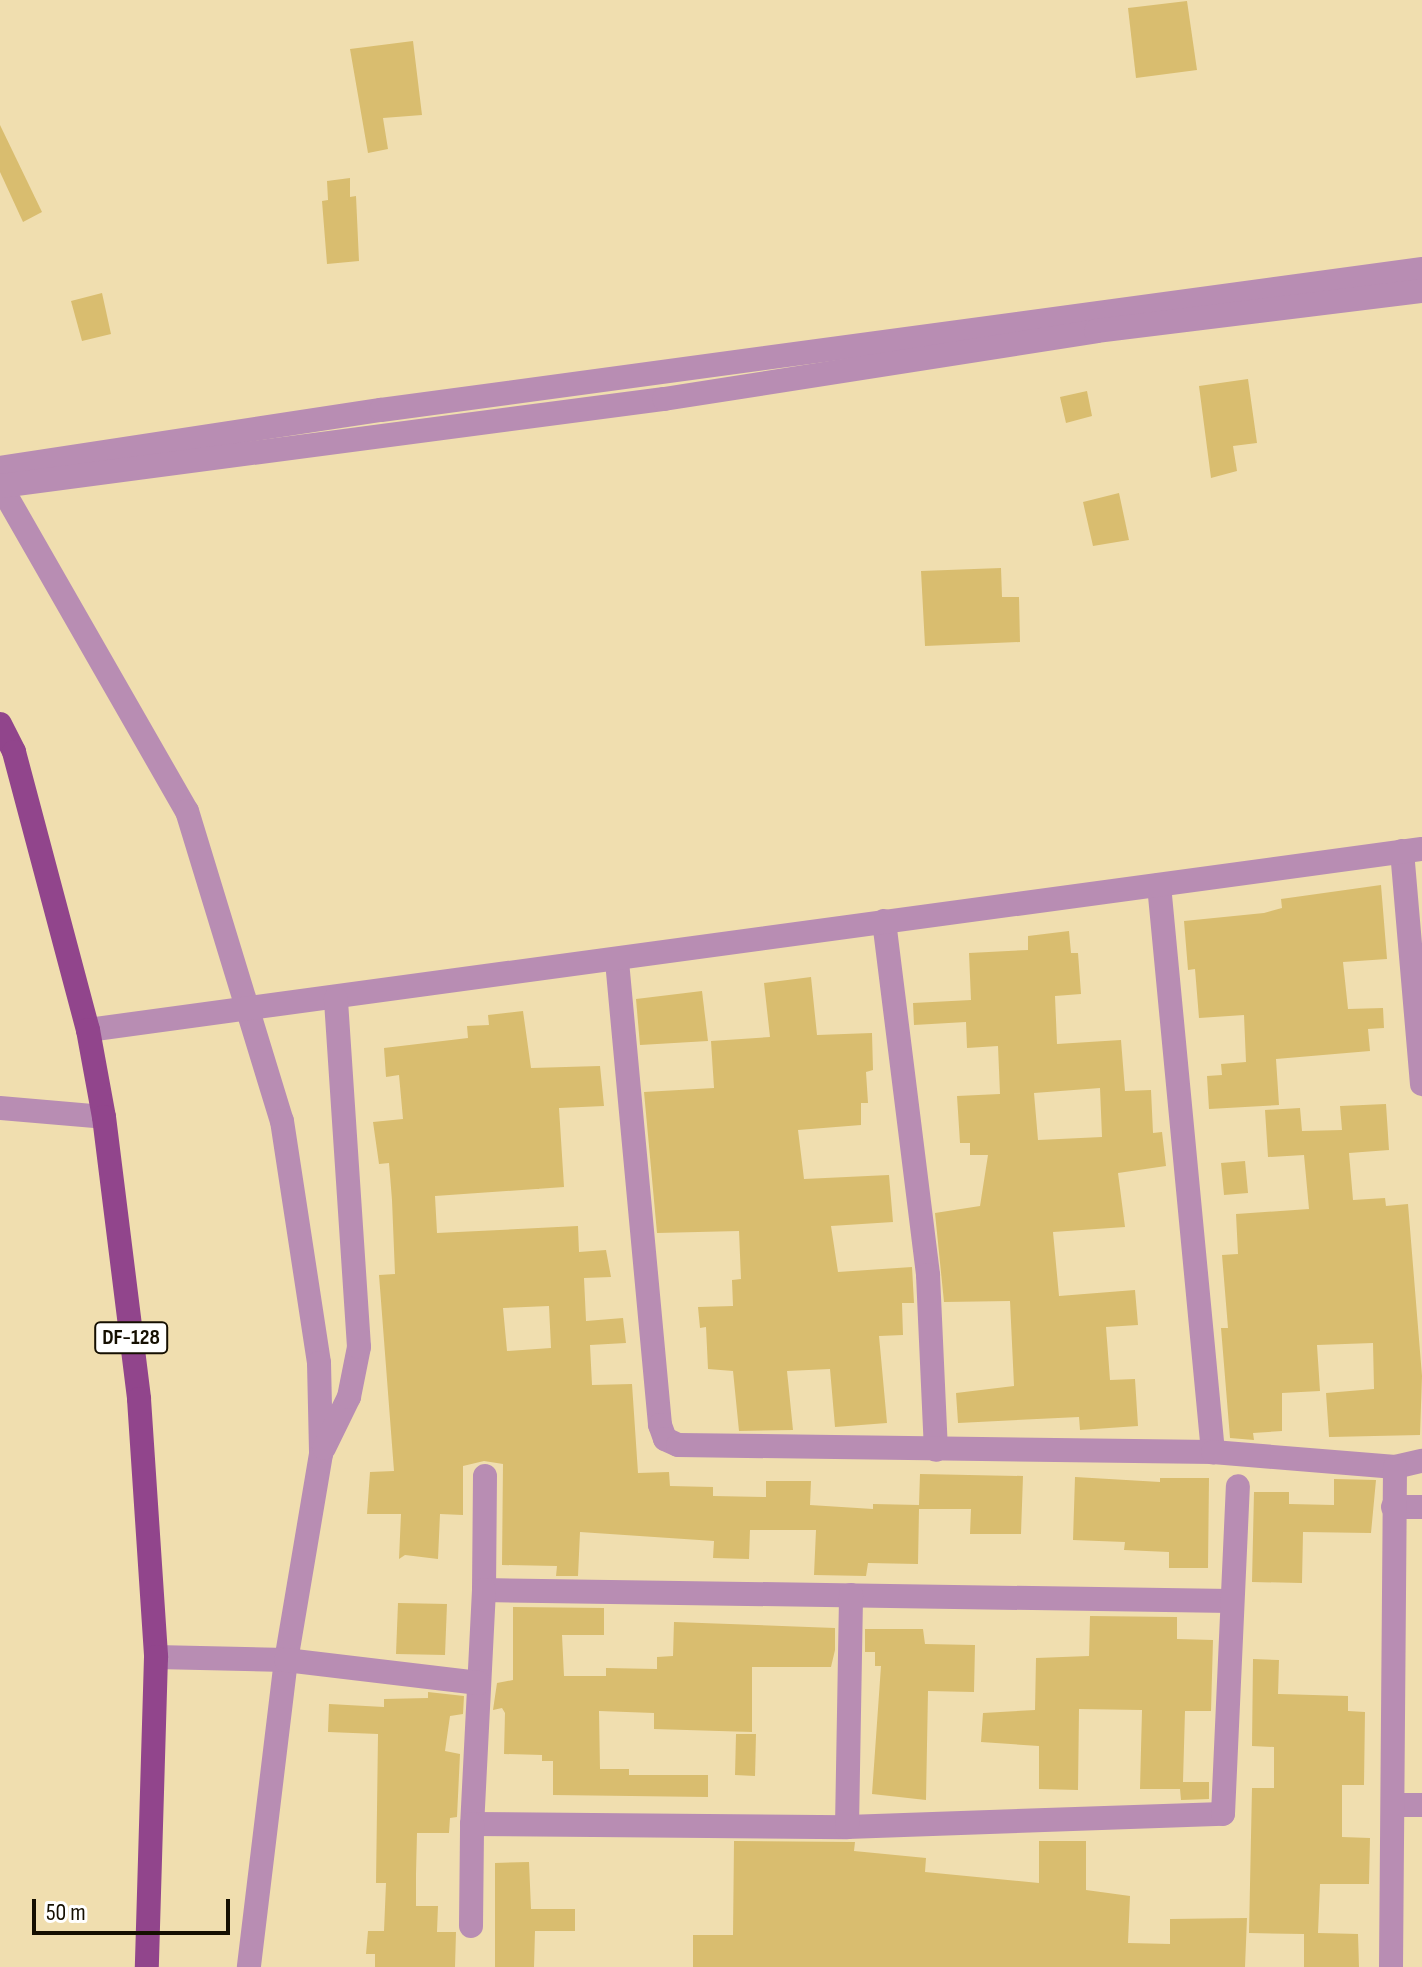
<!DOCTYPE html>
<html>
<head>
<meta charset="utf-8">
<style>
	body { margin:0 }
	#map { position:relative; width:1422px; height:1967px; overflow:hidden; background:#f0deaf; font-family:"Sofia Sans Condensed",sans-serif }
	div>[style] { position:absolute }
	[style*='--x'] { left:calc(var(--x)*1px); top:calc(var(--y)*1px); width:calc(var(--w)*1px); rotate:calc(var(--a)*1deg) }
	.building>* { inset:0; background:#d9bd6f }
	.minor>* { height:24px; margin:-12px; padding:0 12px; transform-origin:12px; border-radius:12px; background:#b88db3 }
	.primary>* { height:24px; margin:-12px; padding:0 12px; transform-origin:12px; border-radius:12px; background:#91458c }
	span { translate:-50% -50%; white-space:nowrap; text-align:center; line-height:1.15; -webkit-text-stroke:6px #fff; paint-order:stroke }
	.shield-label span { padding:2px 6px; background:#fff; border:2px solid; border-radius:6px; -webkit-text-stroke-width:0 }
	.shield-label { font-size:22px; color:#150f01; font-weight:700 }
	.scale { position:absolute; left:32px; top:1899px; width:198px; height:36px; box-sizing:border-box; border:4px solid #150f01; border-top:0; padding-left:10px; font-size:24px; line-height:28px; white-space:nowrap; color:#150f01; -webkit-text-stroke:6px #fff; paint-order:stroke }
</style>
</head>
<body>
<div id="map">
	<div class="building">
		<div style="clip-path:polygon(1187px 1px,1197px 70px,1136px 78px,1128px 8px)"></div>
		<div style="clip-path:polygon(413px 41px,422px 115px,383px 118px,388px 149px,368px 153px,350px 49px)"></div>
		<div style="clip-path:polygon(0 125px,42px 212px,23px 222px,0 172px)"></div>
		<div style="clip-path:polygon(350px 178px,350px 197px,356px 196px,359px 261px,327px 264px,322px 201px,328px 200px,327px 181px)"></div>
		<div style="clip-path:polygon(102px 293px,111px 334px,82px 341px,71px 301px)"></div>
		<div style="clip-path:polygon(1248px 379px,1257px 443px,1233px 446px,1237px 471px,1211px 478px,1199px 386px)"></div>
		<div style="clip-path:polygon(1087px 391px,1092px 416px,1066px 423px,1060px 397px)"></div>
		<div style="clip-path:polygon(1119px 493px,1129px 540px,1093px 546px,1083px 502px)"></div>
		<div style="clip-path:polygon(1001px 568px,1002px 597px,1019px 597px,1020px 642px,925px 646px,921px 571px)"></div>
		<div style="clip-path:polygon(1381px 885px,1387px 959px,1343px 962px,1348px 1009px,1383px 1008px,1384px 1028px,1368px 1029px,1370px 1051px,1276px 1059px,1279px 1105px,1209px 1109px,1207px 1076px,1222px 1075px,1221px 1064px,1246px 1062px,1244px 1015px,1199px 1018px,1195px 969px,1188px 970px,1184px 921px,1264px 913px,1282px 908px,1281px 899px)"></div>
		<div style="clip-path:polygon(evenodd,1069px 931px,1071px 953px,1078px 953px,1081px 994px,1055px 996px,1057px 1044px,1121px 1040px,1125px 1091px,1151px 1090px,1153px 1133px,1162px 1132px,1166px 1166px,1118px 1173px,1125px 1227px,1053px 1232px,1059px 1296px,1135px 1290px,1138px 1325px,1106px 1327px,1110px 1380px,1135px 1379px,1138px 1426px,1080px 1430px,1079px 1417px,958px 1423px,956px 1393px,1014px 1386px,1010px 1301px,944px 1302px,935px 1213px,980px 1206px,988px 1155px,970px 1155px,970px 1143px,960px 1143px,957px 1096px,1000px 1094px,998px 1046px,967px 1048px,966px 1022px,914px 1025px,913px 1003px,971px 1000px,969px 953px,1028px 950px,1028px 936px,1069px 931px,1100px 1088px,1102px 1137px,1038px 1140px,1034px 1093px,1100px 1088px)"></div>
		<div style="clip-path:polygon(811px 977px,817px 1035px,872px 1033px,873px 1070px,866px 1072px,868px 1103px,861px 1103px,861px 1125px,798px 1130px,804px 1179px,889px 1175px,893px 1222px,831px 1226px,838px 1272px,912px 1267px,914px 1303px,902px 1303px,903px 1335px,879px 1336px,887px 1423px,835px 1427px,830px 1369px,787px 1371px,793px 1430px,739px 1431px,733px 1371px,708px 1369px,706px 1327px,700px 1328px,698px 1307px,733px 1306px,732px 1280px,741px 1279px,739px 1231px,657px 1233px,644px 1092px,714px 1088px,711px 1041px,770px 1037px,764px 983px)"></div>
		<div style="clip-path:polygon(702px 991px,708px 1041px,640px 1045px,636px 999px)"></div>
		<div style="clip-path:polygon(evenodd,523px 1011px,531px 1068px,600px 1066px,604px 1106px,559px 1108px,564px 1187px,435px 1196px,437px 1233px,578px 1226px,579px 1252px,606px 1250px,611px 1277px,584px 1278px,586px 1321px,623px 1318px,626px 1343px,590px 1345px,592px 1385px,632px 1384px,638px 1473px,669px 1472px,670px 1486px,713px 1487px,713px 1496px,766px 1497px,766px 1481px,811px 1481px,810px 1505px,873px 1509px,873px 1504px,919px 1505px,920px 1474px,1023px 1476px,1021px 1534px,970px 1534px,971px 1509px,919px 1509px,918px 1564px,868px 1563px,866px 1576px,814px 1575px,816px 1530px,750px 1530px,749px 1559px,713px 1558px,714px 1541px,580px 1532px,578px 1576px,556px 1576px,557px 1566px,502px 1565px,503px 1464px,484px 1461px,463px 1466px,463px 1515px,440px 1514px,438px 1559px,405px 1555px,399px 1559px,401px 1514px,367px 1514px,370px 1472px,394px 1471px,379px 1275px,395px 1274px,392px 1200px,389px 1163px,379px 1164px,373px 1122px,403px 1119px,399px 1075px,386px 1077px,384px 1048px,468px 1038px,467px 1026px,489px 1025px,488px 1015px,523px 1011px,549px 1306px,551px 1348px,507px 1351px,503px 1308px,549px 1306px)"></div>
		<div style="clip-path:polygon(1386px 1104px,1389px 1150px,1349px 1153px,1353px 1200px,1385px 1198px,1386px 1206px,1408px 1204px,1422px 1376px,1420px 1435px,1329px 1437px,1326px 1393px,1374px 1389px,1373px 1343px,1317px 1345px,1320px 1391px,1282px 1393px,1282px 1431px,1253px 1433px,1254px 1440px,1230px 1438px,1221px 1328px,1228px 1328px,1222px 1255px,1238px 1254px,1236px 1214px,1309px 1209px,1304px 1155px,1268px 1157px,1265px 1110px,1300px 1108px,1302px 1131px,1342px 1130px,1340px 1106px)"></div>
		<div style="clip-path:polygon(1245px 1161px,1248px 1193px,1224px 1195px,1221px 1163px)"></div>
		<div style="clip-path:polygon(1075px 1477px,1160px 1482px,1160px 1478px,1209px 1478px,1208px 1568px,1169px 1568px,1169px 1552px,1124px 1550px,1125px 1542px,1073px 1540px)"></div>
		<div style="clip-path:polygon(1334px 1479px,1376px 1480px,1371px 1533px,1303px 1532px,1302px 1583px,1252px 1582px,1254px 1492px,1289px 1492px,1289px 1504px,1334px 1505px)"></div>
		<div style="clip-path:polygon(398px 1603px,447px 1604px,445px 1655px,396px 1654px)"></div>
		<div style="clip-path:polygon(513px 1607px,604px 1608px,604px 1635px,562px 1635px,564px 1676px,606px 1676px,606px 1668px,657px 1669px,657px 1657px,673px 1656px,674px 1622px,835px 1628px,835px 1650px,831px 1667px,752px 1667px,752px 1732px,654px 1729px,654px 1713px,599px 1711px,600px 1769px,629px 1769px,629px 1775px,708px 1775px,708px 1797px,553px 1795px,553px 1761px,542px 1761px,542px 1755px,504px 1754px,505px 1713px,502px 1708px,493px 1710px,497px 1683px,513px 1680px)"></div>
		<div style="clip-path:polygon(1090px 1616px,1177px 1617px,1177px 1639px,1213px 1640px,1211px 1711px,1185px 1711px,1183px 1782px,1209px 1782px,1209px 1799px,1181px 1800px,1180px 1789px,1140px 1789px,1142px 1710px,1079px 1709px,1078px 1790px,1039px 1789px,1039px 1746px,981px 1742px,983px 1713px,1035px 1710px,1036px 1658px,1089px 1656px)"></div>
		<div style="clip-path:polygon(865px 1629px,923px 1629px,925px 1644px,975px 1645px,974px 1692px,928px 1691px,926px 1800px,872px 1794px,881px 1666px,875px 1666px,875px 1652px,865px 1652px)"></div>
		<div style="clip-path:polygon(1253px 1659px,1279px 1660px,1278px 1694px,1348px 1696px,1348px 1711px,1365px 1712px,1364px 1785px,1342px 1785px,1342px 1837px,1370px 1838px,1369px 1884px,1320px 1884px,1318px 1933px,1358px 1934px,1359px 1967px,1304px 1967px,1304px 1934px,1249px 1933px,1252px 1788px,1274px 1788px,1274px 1747px,1252px 1746px)"></div>
		<div style="clip-path:polygon(428px 1692px,464px 1696px,463px 1714px,450px 1716px,445px 1751px,460px 1754px,457px 1817px,450px 1818px,449px 1833px,417px 1833px,416px 1874px,416px 1906px,438px 1906px,437px 1932px,456px 1932px,455px 1967px,375px 1967px,375px 1954px,366px 1954px,368px 1931px,384px 1931px,386px 1883px,376px 1883px,378px 1734px,328px 1732px,329px 1704px,384px 1707px,384px 1699px,428px 1698px)"></div>
		<div style="clip-path:polygon(736px 1734px,756px 1734px,755px 1776px,735px 1775px)"></div>
		<div style="clip-path:polygon(734px 1841px,855px 1842px,854px 1851px,926px 1858px,925px 1872px,1039px 1883px,1039px 1841px,1086px 1841px,1086px 1890px,1130px 1896px,1128px 1943px,1170px 1944px,1170px 1919px,1247px 1918px,1245px 1967px,693px 1967px,693px 1935px,733px 1935px)"></div>
		<div style="clip-path:polygon(529px 1862px,531px 1909px,575px 1909px,575px 1931px,535px 1931px,534px 1967px,495px 1967px,495px 1863px)"></div>
	</div>
	<div class="minor">
		<div style="--x:0;--y:468;--w:385;--a:-8.7"></div>
		<div style="--x:381;--y:410;--w:1051;--a:-7.71"></div>
		<div style="--x:0;--y:485;--w:376;--a:60.2"></div>
		<div style="--x:187;--y:811;--w:324;--a:73"></div>
		<div style="--x:282;--y:1121;--w:245;--a:81.3"></div>
		<div style="--x:319;--y:1363;--w:91;--a:88.7"></div>
		<div style="--x:321;--y:1454;--w:209;--a:99.6"></div>
		<div style="--x:286;--y:1660;--w:309;--a:96.9"></div>
		<div style="--x:1;--y:486;--w:669;--a:-7.48"></div>
		<div style="--x:664;--y:399;--w:437;--a:-8.9"></div>
		<div style="--x:1096;--y:331;--w:328;--a:-7"></div>
		<div style="--x:1402;--y:851;--w:234;--a:85.1"></div>
		<div style="--x:1159;--y:885;--w:570;--a:84.56"></div>
		<div style="--x:884;--y:921;--w:357;--a:82.9"></div>
		<div style="--x:928;--y:1275;--w:175;--a:87.4"></div>
		<div style="--x:617;--y:961;--w:466;--a:84.7"></div>
		<div style="--x:660;--y:1425;--w:15;--a:70"></div>
		<div style="--x:665;--y:1439;--w:14;--a:25"></div>
		<div style="--x:678;--y:1445;--w:535;--a:0.75"></div>
		<div style="--x:1213;--y:1452;--w:183;--a:4.7"></div>
		<div style="--x:1395;--y:1467;--w:28;--a:-13"></div>
		<div style="--x:88;--y:1030;--w:1346;--a:-7.73"></div>
		<div style="--x:0;--y:1108;--w:104;--a:4.9"></div>
		<div style="--x:324;--y:1448;--w:57;--a:-63.9"></div>
		<div style="--x:349;--y:1397;--w:51;--a:-78.7"></div>
		<div style="--x:359;--y:1347;--w:349;--a:-93.8"></div>
		<div style="--x:1393;--y:1507;--w:29;--a:0"></div>
		<div style="--x:484;--y:1590;--w:114;--a:-89.5"></div>
		<div style="--x:1231;--y:1601;--w:747;--a:-179.16"></div>
		<div style="--x:484;--y:1590;--w:234;--a:92.9"></div>
		<div style="--x:472;--y:1824;--w:375;--a:0.5"></div>
		<div style="--x:847;--y:1827;--w:376;--a:-2"></div>
		<div style="--x:1223;--y:1814;--w:328;--a:-87.4"></div>
		<div style="--x:156;--y:1657;--w:130;--a:1.3"></div>
		<div style="--x:286;--y:1660;--w:194;--a:6.8"></div>
		<div style="--x:1394;--y:1805;--w:28;--a:0"></div>
		<div style="--x:847;--y:1827;--w:232;--a:-89"></div>
		<div style="--x:471;--y:1926;--w:102;--a:-89.4"></div>
		<div style="--x:1391;--y:1967;--w:500;--a:-89.54"></div>
	</div>
	<div class="primary">
		<div style="--x:0;--y:724;--w:31;--a:63"></div>
		<div style="--x:14;--y:752;--w:288;--a:75.1"></div>
		<div style="--x:88;--y:1030;--w:88;--a:79.6"></div>
		<div style="--x:104;--y:1117;--w:284;--a:82.9"></div>
		<div style="--x:139;--y:1399;--w:259;--a:86.2"></div>
		<div style="--x:156;--y:1657;--w:310;--a:91.7"></div>
	</div>
	<div class="shield-label">
		<span style="left:131px;top:1338px">DF-128</span>
	</div>
	<div class="scale">50 m</div>
</div>
</body>
</html>
